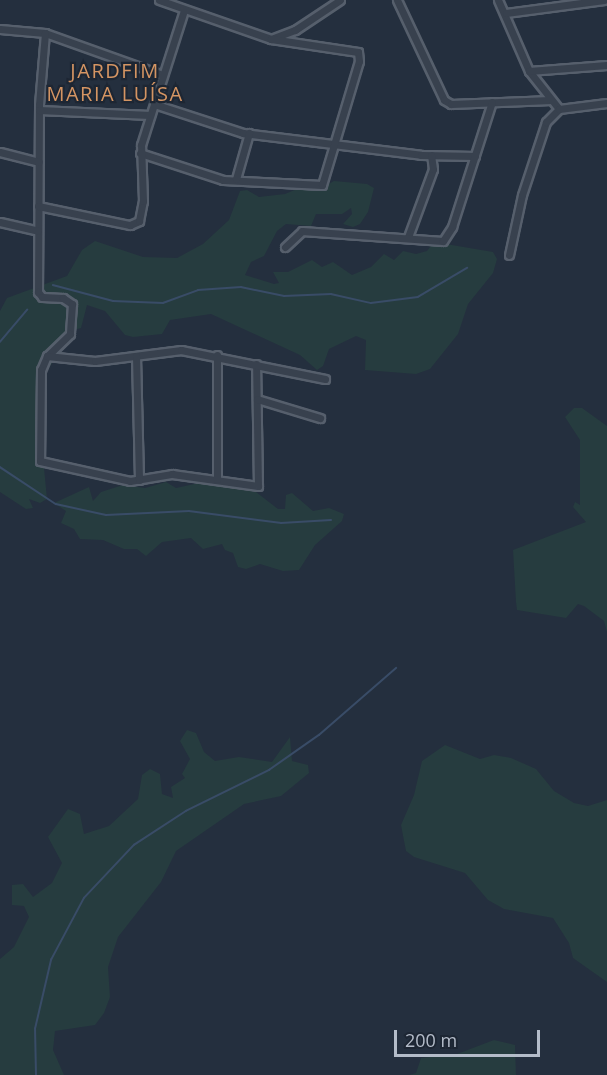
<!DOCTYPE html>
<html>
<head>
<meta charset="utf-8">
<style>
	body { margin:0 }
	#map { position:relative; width:607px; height:1075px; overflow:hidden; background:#242f3e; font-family:"Open Sans",sans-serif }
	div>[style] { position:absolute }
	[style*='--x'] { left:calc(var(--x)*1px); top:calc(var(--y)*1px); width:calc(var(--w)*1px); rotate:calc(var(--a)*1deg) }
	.green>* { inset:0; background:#263c3f }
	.stream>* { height:1.5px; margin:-0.75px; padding:0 0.75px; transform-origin:0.75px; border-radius:0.75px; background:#394c67 }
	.roads { filter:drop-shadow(2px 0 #565f6c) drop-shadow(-2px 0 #565f6c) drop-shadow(0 2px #565f6c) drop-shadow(0 -2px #565f6c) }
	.minor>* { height:7px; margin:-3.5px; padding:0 3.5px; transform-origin:3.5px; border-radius:3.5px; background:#38414e }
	span { translate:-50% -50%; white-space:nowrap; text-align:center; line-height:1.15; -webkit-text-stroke:4.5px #1d2633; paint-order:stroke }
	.neighbourhood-label { font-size:20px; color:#d59563; letter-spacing:1.5px }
	.scale { position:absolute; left:394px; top:1030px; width:146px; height:27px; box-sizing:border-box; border:3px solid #b4bcc9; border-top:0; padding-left:8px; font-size:18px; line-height:21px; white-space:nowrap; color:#b4bcc9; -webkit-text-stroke:4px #1d2633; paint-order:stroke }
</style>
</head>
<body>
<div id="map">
	<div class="green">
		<div style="clip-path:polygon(334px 181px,367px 184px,374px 188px,368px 212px,360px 224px,353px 227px,343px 224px,352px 214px,351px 208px,342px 214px,316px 214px,311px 226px,286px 224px,277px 231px,264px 256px,251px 262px,245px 275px,274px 284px,279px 283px,273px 272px,288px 272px,312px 260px,322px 267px,333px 262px,352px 275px,371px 267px,384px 254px,394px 260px,403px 251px,416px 254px,427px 251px,434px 242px,493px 252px,497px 259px,493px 273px,468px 304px,458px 334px,430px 369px,416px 374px,365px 370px,366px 340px,356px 336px,329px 349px,323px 366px,317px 370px,300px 355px,211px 314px,170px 320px,162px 334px,133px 337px,125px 335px,105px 311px,87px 305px,81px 328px,66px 332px,70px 339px,45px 373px,40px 423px,35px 429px,41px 437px,47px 499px,40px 503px,29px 499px,33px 508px,26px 509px,0 492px,0 311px,7px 298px,67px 276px,82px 250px,95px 241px,143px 257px,177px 258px,203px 244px,229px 220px,240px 191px,247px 190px,259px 197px,285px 194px,304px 186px,318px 190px)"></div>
		<div style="clip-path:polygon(574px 408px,582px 408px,607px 426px,607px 632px,604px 621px,584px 606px,578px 604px,566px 618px,517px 610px,516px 602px,513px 550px,586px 522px,573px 507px,575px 502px,580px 505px,580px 440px,565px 417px)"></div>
		<div style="clip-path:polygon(213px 480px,256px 492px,278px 509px,285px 509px,286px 495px,292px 493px,313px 511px,329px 508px,344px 514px,342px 521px,315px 545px,299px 570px,283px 571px,260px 564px,246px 569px,238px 567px,233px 553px,225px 550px,222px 544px,203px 549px,191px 538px,162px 542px,146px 556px,137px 549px,124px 549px,103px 540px,80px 539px,74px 529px,61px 523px,66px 511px,54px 503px,89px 487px,93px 501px,101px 492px,123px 485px,145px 488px,166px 482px,176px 488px)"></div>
		<div style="clip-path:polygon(187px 730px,196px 733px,204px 752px,215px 761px,239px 757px,272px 762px,290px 737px,292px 761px,308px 765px,309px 773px,281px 796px,244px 804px,176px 851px,161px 882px,118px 937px,108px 967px,110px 997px,104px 1013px,95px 1025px,55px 1031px,53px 1050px,64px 1075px,0 1075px,0 959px,14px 947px,29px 917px,24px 906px,12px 905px,12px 885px,23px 884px,33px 897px,52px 883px,62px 863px,48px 837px,68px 809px,80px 814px,84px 834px,109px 826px,138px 799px,142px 775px,150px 769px,160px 774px,162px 794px,173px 798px,171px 787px,185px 778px,182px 774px,190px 759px,180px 741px)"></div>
		<div style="clip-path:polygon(445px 745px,480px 759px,494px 755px,511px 758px,536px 769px,554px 791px,574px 803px,588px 806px,607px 800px,607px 982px,573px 958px,569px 943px,553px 918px,504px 909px,488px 900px,465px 873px,414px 857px,406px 851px,401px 825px,414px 795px,422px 761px)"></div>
		<div style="clip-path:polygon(494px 1040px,515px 1045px,516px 1075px,409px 1075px,416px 1073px,421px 1058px,457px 1054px)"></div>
	</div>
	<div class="stream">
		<div style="--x:53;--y:285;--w:62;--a:14.9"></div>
		<div style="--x:113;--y:301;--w:50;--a:2.3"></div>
		<div style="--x:163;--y:303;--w:37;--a:-20"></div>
		<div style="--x:198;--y:290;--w:43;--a:-4"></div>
		<div style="--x:241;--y:287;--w:44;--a:11.8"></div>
		<div style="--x:284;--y:296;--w:47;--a:-2.4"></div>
		<div style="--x:331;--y:294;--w:41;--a:12.7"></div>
		<div style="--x:371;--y:303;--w:47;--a:-7.3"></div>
		<div style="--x:418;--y:297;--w:57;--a:-30.6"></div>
		<div style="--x:0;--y:342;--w:42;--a:-49.8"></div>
		<div style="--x:0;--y:467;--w:67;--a:33.5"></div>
		<div style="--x:56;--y:504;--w:51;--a:12.4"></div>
		<div style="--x:106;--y:515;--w:83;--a:-2.8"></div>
		<div style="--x:189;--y:511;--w:93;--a:7.4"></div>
		<div style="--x:281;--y:523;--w:50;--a:-3.4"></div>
		<div style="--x:36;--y:1075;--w:46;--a:-91.2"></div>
		<div style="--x:35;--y:1029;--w:71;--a:-76.9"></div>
		<div style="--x:51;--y:960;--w:70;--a:-62"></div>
		<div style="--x:84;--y:898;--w:73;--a:-46.7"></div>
		<div style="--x:134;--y:845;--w:62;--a:-33.2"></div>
		<div style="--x:186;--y:811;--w:93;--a:-26.3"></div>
		<div style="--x:269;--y:770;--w:61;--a:-35"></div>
		<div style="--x:319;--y:735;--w:102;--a:-41"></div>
	</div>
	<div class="roads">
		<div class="minor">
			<div style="--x:159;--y:0;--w:119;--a:19.2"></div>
			<div style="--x:271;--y:39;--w:26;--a:-21"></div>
			<div style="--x:295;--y:30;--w:54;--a:-33.7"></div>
			<div style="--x:397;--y:0;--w:110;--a:64.8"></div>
			<div style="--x:444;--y:100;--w:8;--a:30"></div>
			<div style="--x:451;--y:104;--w:100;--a:-2.3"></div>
			<div style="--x:498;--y:0;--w:77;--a:66.4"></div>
			<div style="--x:529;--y:71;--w:48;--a:51.7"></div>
			<div style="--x:506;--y:13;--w:99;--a:-7.6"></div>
			<div style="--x:0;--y:29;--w:45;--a:5.1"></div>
			<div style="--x:45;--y:33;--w:125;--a:19.6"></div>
			<div style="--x:45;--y:33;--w:72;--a:94.8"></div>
			<div style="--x:39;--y:105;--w:187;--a:90.3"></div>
			<div style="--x:38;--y:292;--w:6;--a:51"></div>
			<div style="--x:42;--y:297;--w:21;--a:3"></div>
			<div style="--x:63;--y:298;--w:11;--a:34"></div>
			<div style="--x:72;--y:304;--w:30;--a:94"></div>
			<div style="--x:70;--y:334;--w:32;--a:136"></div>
			<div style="--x:47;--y:356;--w:15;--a:113"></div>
			<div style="--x:41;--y:370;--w:91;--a:90.6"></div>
			<div style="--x:40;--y:461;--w:92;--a:12.5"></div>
			<div style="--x:130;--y:481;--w:43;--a:-9.5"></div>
			<div style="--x:172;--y:474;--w:87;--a:7.9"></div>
			<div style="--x:258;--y:486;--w:122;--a:-90.9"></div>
			<div style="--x:529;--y:71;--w:78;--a:-4.4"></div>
			<div style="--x:154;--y:104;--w:94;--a:18"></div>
			<div style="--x:243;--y:133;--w:179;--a:7"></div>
			<div style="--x:421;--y:155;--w:54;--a:1.1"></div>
			<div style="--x:39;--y:110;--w:111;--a:2.6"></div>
			<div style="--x:0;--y:152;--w:40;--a:14.4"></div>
			<div style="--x:140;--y:153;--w:87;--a:18"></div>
			<div style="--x:223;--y:180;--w:99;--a:2.9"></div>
			<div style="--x:322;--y:185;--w:129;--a:-73.4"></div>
			<div style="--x:359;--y:61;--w:9;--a:-96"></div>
			<div style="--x:358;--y:52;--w:88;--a:-171.5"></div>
			<div style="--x:236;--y:179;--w:48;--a:-74.2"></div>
			<div style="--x:38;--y:206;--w:94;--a:11.7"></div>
			<div style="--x:130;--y:225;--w:10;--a:-24"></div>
			<div style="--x:139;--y:221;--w:20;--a:-79"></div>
			<div style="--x:143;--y:201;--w:56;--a:-92"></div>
			<div style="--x:141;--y:145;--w:142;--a:-72.3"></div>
			<div style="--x:0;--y:222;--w:39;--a:13"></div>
			<div style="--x:408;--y:237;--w:72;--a:-69.8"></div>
			<div style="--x:433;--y:169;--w:14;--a:-98"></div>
			<div style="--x:285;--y:247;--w:23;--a:-43"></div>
			<div style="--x:302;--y:231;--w:141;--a:4.1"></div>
			<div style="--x:443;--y:241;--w:17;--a:-57"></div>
			<div style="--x:452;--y:227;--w:131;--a:-72.3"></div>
			<div style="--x:509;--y:255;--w:61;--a:-77.8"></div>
			<div style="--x:522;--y:195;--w:77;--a:-71.8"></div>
			<div style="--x:546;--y:122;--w:18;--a:-45"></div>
			<div style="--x:559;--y:109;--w:48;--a:-7.1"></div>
			<div style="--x:47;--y:356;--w:48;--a:5.9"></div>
			<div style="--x:95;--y:361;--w:87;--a:-7.3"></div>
			<div style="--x:181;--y:350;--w:147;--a:11.4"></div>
			<div style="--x:136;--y:356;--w:124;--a:88.6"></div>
			<div style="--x:257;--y:399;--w:66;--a:16.8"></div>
			<div style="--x:217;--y:479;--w:124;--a:-90"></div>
		</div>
	</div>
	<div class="neighbourhood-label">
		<span style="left:115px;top:82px">JARDFIM<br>MARIA LUÍSA</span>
	</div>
	<div class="scale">200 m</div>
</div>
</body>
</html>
